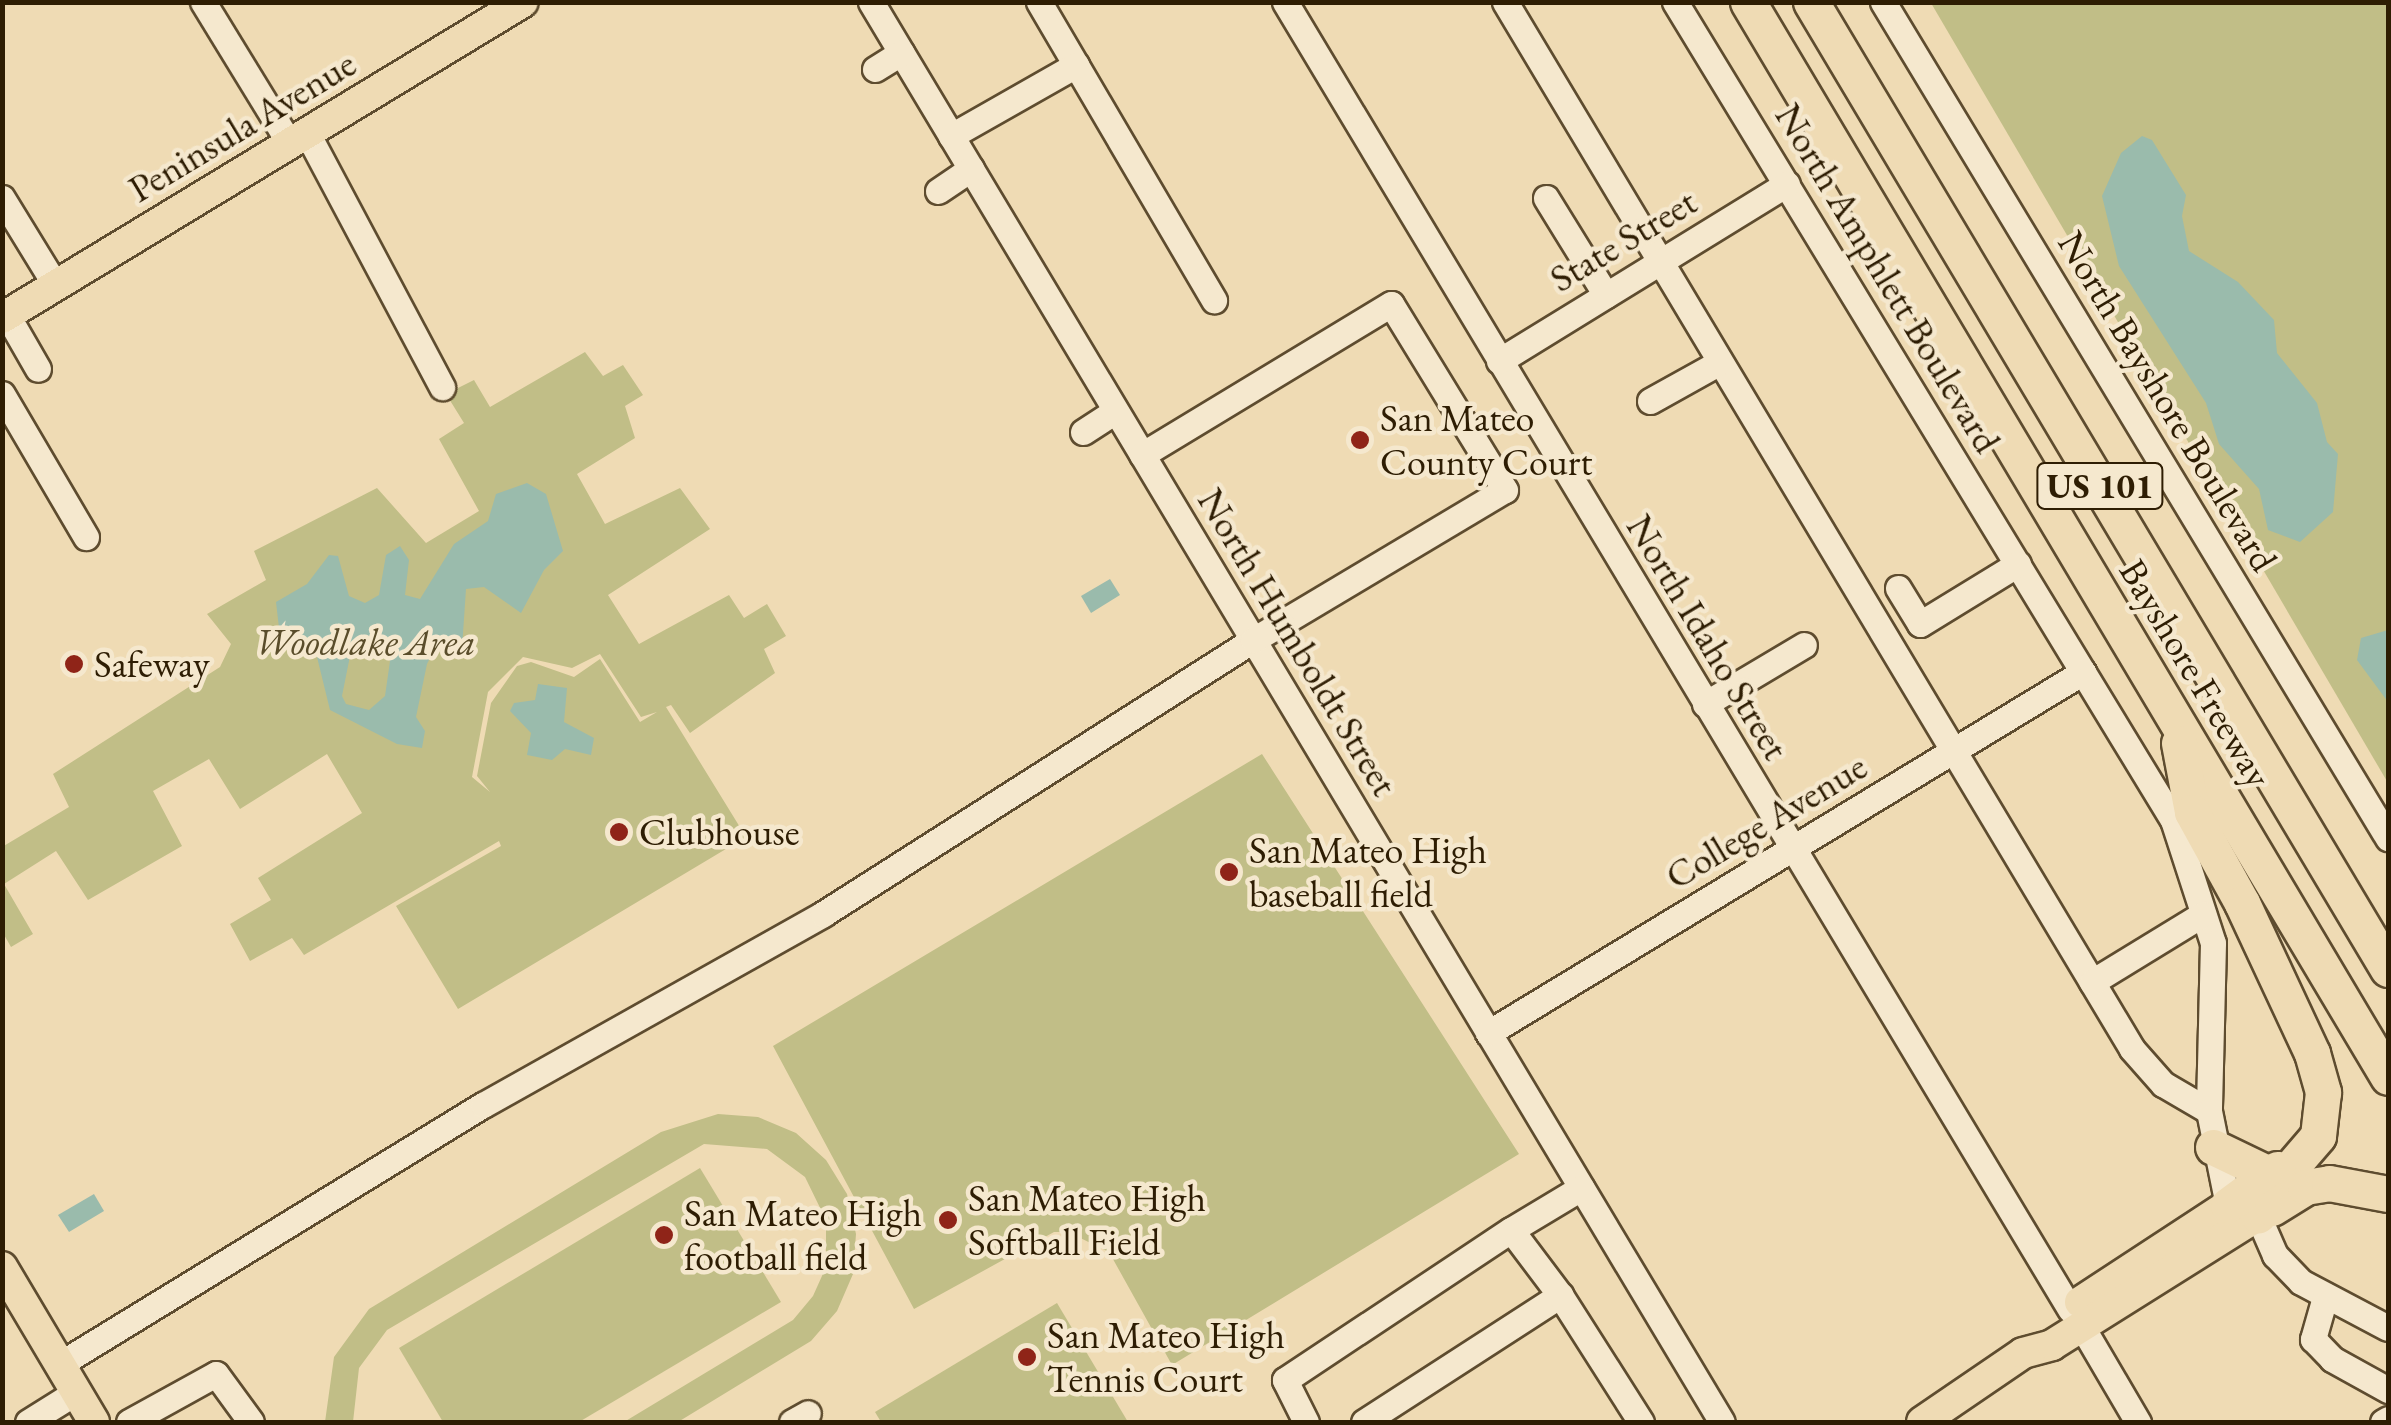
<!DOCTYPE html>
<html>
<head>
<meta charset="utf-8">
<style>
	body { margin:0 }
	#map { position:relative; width:2391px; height:1425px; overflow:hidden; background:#efdbb4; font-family:"EB Garamond",serif }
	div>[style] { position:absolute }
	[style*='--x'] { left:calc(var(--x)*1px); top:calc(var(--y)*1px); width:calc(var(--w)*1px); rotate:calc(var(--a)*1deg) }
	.green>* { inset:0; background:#c1be87 }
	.water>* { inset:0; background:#9abbac }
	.roads { filter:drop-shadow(2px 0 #5e4c2f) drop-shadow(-2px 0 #5e4c2f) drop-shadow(0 2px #5e4c2f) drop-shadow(0 -2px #5e4c2f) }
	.minor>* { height:25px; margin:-12.5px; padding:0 12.5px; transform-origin:12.5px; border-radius:12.5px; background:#f5e8ce }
	.major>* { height:30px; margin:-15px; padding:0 15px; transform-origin:15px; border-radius:15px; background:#efdbb4 }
	.highway>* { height:35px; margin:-17.5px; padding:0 17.5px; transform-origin:17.5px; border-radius:17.5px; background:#efdbb4 }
	.dots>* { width:28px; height:28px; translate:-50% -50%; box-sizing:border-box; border:5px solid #f5e8ce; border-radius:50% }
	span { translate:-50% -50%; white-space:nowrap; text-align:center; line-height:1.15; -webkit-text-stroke:9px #f5e8ce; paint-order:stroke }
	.shield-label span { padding:2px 8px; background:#f5e8ce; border:2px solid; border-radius:8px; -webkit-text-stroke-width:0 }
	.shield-label { font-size:35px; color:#2e1d03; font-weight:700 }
	.street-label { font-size:38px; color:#2e1d03 }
	.poi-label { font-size:38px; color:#2e1d03 }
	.left { translate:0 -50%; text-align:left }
	.park-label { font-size:38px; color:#5a4d2b; font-style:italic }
	.frame { position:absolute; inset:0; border:5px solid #2e1d03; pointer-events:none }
</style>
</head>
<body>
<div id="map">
	<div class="green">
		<div style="clip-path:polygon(1931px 3px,2388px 3px,2388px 783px)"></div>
		<div style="clip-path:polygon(evenodd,585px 352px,603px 376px,623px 365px,643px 395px,625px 406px,635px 438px,577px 474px,605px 524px,680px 488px,710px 529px,608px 595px,639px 644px,729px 595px,744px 618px,767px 604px,786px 636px,764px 649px,775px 673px,690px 733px,671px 705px,666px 707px,746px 837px,458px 1009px,396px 906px,501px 846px,499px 841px,304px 955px,292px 938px,250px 961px,230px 924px,271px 900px,258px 878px,362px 813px,327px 754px,240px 809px,209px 759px,153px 791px,182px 846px,88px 900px,56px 851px,4px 884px,33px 934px,11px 947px,3px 933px,2px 847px,69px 807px,53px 774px,220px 667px,231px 644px,207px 614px,266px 580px,254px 551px,377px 488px,426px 543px,479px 511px,439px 439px,464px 423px,446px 394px,474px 380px,490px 407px,585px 352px,600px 654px,641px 717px,657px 712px,640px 722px,600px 659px,574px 677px,531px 662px,517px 666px,491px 703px,477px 776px,490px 792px,472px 777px,488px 692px,523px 657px,572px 668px,600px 654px)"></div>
		<div style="clip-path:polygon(1262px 754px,1519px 1154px,1172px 1365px,1109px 1252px,1068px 1232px,1054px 1232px,914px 1309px,773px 1046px)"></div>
		<div style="clip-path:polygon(718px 1114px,758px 1117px,796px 1133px,826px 1160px,847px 1194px,856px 1234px,853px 1274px,837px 1311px,811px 1341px,678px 1422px,624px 1422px,793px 1320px,813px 1296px,826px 1267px,826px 1220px,805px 1177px,767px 1149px,704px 1144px,387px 1330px,359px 1368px,353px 1422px,325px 1422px,334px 1357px,369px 1309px,661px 1132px)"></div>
		<div style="clip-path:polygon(700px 1168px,781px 1302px,579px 1422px,443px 1422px,399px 1348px)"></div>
		<div style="clip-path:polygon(1057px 1303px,1128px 1422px,881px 1422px,875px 1412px)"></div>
	</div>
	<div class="water">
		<div style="clip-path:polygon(2142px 136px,2152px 140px,2186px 195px,2182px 216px,2189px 251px,2238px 282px,2274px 320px,2277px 353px,2317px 403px,2327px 442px,2338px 454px,2333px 512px,2300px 542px,2268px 530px,2259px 489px,2219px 444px,2206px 403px,2119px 266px,2102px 196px,2121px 153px)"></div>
		<div style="clip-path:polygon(evenodd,527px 483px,546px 494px,563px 551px,544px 570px,521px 613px,484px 587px,466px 589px,462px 648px,435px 648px,427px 664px,416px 717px,425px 731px,422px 748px,397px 744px,330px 710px,317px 657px,279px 628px,276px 602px,307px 584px,329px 555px,338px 556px,349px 596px,365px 603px,379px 595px,386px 555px,400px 546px,409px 560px,405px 595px,420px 599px,454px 544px,488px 521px,496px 494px,527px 483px,360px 641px,381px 645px,390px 661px,385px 696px,369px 710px,346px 704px,342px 696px,352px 646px,360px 641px)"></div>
		<div style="clip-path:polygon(1110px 579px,1120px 595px,1091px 613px,1081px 596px)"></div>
		<div style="clip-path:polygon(2388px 630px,2388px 702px,2357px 660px,2361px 638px)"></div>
		<div style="clip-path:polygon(538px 684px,567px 688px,564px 722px,594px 738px,591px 755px,565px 749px,552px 760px,527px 755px,531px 733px,510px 711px,514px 703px,535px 700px)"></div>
		<div style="clip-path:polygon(94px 1194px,104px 1211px,69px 1232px,58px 1215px)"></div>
	</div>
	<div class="roads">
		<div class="minor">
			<div style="--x:203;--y:2;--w:167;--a:58.5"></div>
			<div style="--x:871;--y:2;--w:1655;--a:59.07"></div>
			<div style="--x:1039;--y:2;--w:346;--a:59.6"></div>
			<div style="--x:1285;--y:2;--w:1525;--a:59.01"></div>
			<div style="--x:1505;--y:2;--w:1220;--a:59.08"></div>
			<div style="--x:2132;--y:1049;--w:47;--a:48.5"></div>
			<div style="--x:2163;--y:1084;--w:53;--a:30.4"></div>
			<div style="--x:1675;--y:2;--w:958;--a:58.67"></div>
			<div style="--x:2173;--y:820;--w:129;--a:72"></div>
			<div style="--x:2213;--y:943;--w:168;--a:91.4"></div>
			<div style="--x:2209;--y:1111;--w:96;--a:78.6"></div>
			<div style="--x:1883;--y:2;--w:977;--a:58.87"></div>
			<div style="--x:875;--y:69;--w:31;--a:-32"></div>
			<div style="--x:307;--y:133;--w:288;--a:62"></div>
			<div style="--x:951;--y:136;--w:144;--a:-29.6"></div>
			<div style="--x:938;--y:191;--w:40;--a:-34"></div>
			<div style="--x:2;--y:198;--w:103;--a:58.5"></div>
			<div style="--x:1546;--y:198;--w:114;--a:58.3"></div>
			<div style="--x:7;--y:315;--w:62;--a:60.1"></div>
			<div style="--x:1499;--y:361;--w:338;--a:-31.6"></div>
			<div style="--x:2;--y:394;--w:166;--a:59.6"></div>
			<div style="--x:1650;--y:401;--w:80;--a:-29.1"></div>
			<div style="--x:1083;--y:432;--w:38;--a:-33"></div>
			<div style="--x:1898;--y:588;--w:42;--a:58.6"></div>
			<div style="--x:1920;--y:624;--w:115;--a:-31.5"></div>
			<div style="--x:1705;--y:704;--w:115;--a:-30.8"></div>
			<div style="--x:2092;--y:982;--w:130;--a:-31.5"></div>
			<div style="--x:1488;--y:1033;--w:696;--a:-31.25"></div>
			<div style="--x:2258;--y:1216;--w:43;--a:66.4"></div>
			<div style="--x:2275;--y:1255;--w:37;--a:46"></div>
			<div style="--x:2301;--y:1282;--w:98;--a:27.9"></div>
			<div style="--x:1560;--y:1295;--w:81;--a:-127"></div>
			<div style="--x:1511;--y:1230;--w:82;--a:-31"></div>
			<div style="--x:2325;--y:1297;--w:44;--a:105.9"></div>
			<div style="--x:2313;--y:1339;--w:28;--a:46"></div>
			<div style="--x:2332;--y:1359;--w:64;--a:29"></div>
			<div style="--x:2081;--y:1325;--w:113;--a:59.6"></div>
			<div style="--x:60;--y:1364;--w:496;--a:-31.5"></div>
			<div style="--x:483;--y:1105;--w:390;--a:-29.3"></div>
			<div style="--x:823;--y:914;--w:510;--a:-32.51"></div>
			<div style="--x:1253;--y:640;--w:293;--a:-30.8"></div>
			<div style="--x:1505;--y:490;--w:218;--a:-121.5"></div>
			<div style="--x:1391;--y:304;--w:291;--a:148.8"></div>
			<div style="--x:28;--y:1422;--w:57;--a:-32"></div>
			<div style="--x:129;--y:1422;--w:99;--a:-28.9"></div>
			<div style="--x:216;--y:1374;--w:59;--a:53.9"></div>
			<div style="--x:792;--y:1422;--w:18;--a:-29"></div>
			<div style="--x:1306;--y:1422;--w:47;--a:-116.6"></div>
			<div style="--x:1285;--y:1380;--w:271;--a:-33.6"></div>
			<div style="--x:1364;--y:1422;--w:234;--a:-32.9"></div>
			<div style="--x:1560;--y:1295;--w:151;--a:57.5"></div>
			<div style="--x:2383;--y:1422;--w:6;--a:-31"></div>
		</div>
		<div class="major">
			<div style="--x:2;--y:318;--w:609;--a:-31.24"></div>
			<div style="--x:2;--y:1267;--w:180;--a:59.3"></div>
			<div style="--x:2080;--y:1302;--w:177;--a:-33.2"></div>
			<div style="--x:1922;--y:1422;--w:122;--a:-34.3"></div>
			<div style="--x:2023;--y:1353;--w:30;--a:-15"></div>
			<div style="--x:2052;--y:1345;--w:243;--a:-32.1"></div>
		</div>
		<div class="highway">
			<div style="--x:1748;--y:2;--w:1251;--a:59.23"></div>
			<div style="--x:1811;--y:2;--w:1126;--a:59.18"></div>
			<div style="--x:2179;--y:743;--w:70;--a:79.3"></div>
			<div style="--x:2192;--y:812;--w:104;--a:61.2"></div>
			<div style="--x:2242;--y:903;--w:166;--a:65"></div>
			<div style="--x:2312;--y:1053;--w:41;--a:74.2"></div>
			<div style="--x:2323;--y:1092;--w:44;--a:96.5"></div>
			<div style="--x:2318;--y:1136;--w:75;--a:130.7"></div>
			<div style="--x:2269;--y:1193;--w:25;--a:116"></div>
			<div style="--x:2213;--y:1147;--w:64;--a:25.8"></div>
			<div style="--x:2228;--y:1205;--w:61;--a:-36.3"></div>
			<div style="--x:2272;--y:1208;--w:39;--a:-32"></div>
			<div style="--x:2305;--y:1187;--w:24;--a:-9"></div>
			<div style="--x:2329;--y:1183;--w:60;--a:10.6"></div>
		</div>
	</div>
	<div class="dots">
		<div style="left:1360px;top:440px;background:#8f2418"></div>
		<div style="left:74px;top:664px;background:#8f2418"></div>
		<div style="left:619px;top:832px;background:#8f2418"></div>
		<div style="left:1229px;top:872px;background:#8f2418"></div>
		<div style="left:948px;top:1220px;background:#8f2418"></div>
		<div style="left:664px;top:1235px;background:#8f2418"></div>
		<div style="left:1027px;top:1357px;background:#8f2418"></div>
	</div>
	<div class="shield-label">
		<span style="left:2100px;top:486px">US 101</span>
	</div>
	<div class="street-label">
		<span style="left:242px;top:126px;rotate:-31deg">Peninsula Avenue</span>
		<span style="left:1623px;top:240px;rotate:-31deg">State Street</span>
		<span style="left:1888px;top:278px;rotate:59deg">North Amphlett Boulevard</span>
		<span style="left:2168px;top:401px;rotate:59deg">North Bayshore Boulevard</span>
		<span style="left:1708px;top:637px;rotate:59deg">North Idaho Street</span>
		<span style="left:1298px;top:642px;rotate:59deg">North Humboldt Street</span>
		<span style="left:2196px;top:673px;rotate:59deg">Bayshore Freeway</span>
		<span style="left:1766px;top:821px;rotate:-31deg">College Avenue</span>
	</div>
	<div class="poi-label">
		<span class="left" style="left:1380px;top:440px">San Mateo<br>County Court</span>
		<span class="left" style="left:94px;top:664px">Safeway</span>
		<span class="left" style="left:639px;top:832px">Clubhouse</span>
		<span class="left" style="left:1249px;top:872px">San Mateo High<br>baseball field</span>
		<span class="left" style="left:968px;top:1220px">San Mateo High<br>Softball Field</span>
		<span class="left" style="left:684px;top:1235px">San Mateo High<br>football field</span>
		<span class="left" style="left:1047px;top:1357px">San Mateo High<br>Tennis Court</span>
	</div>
	<div class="park-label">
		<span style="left:365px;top:642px">Woodlake Area</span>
	</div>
	<div class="frame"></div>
</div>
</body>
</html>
